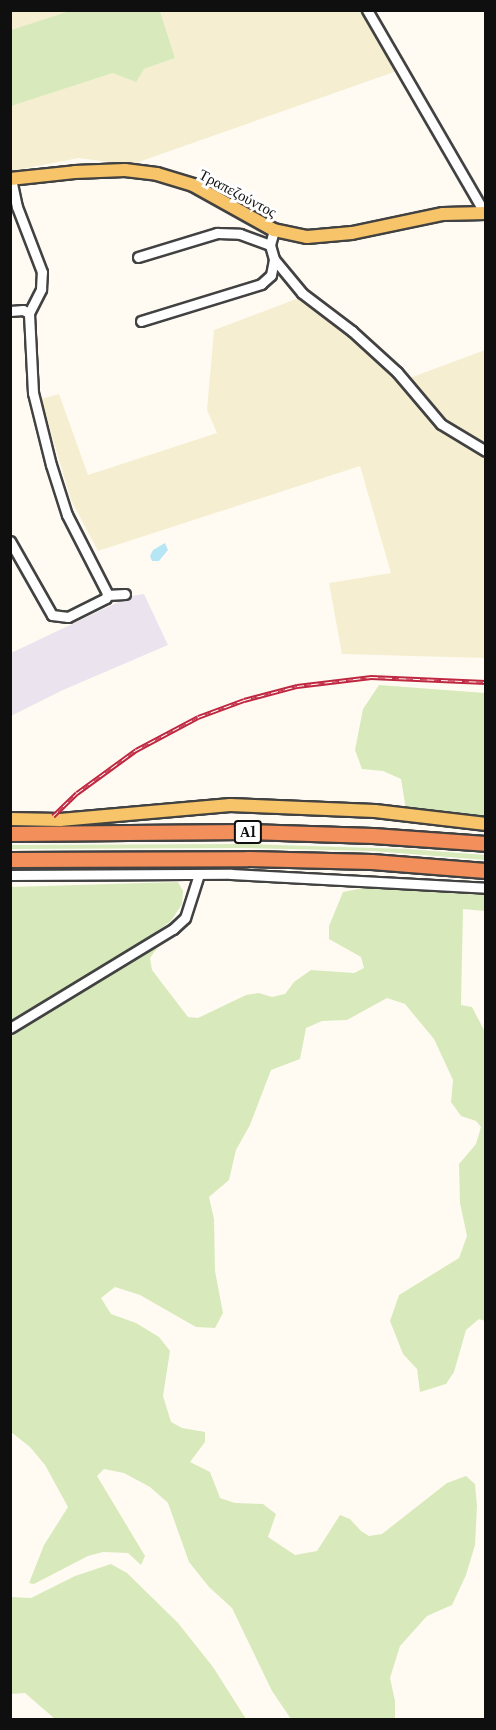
<!DOCTYPE html>
<html>
<head>
<meta charset="utf-8">
<style>
	body { margin:0 }
	#map { position:relative; width:496px; height:1730px; overflow:hidden; background:#fffbf2; font-family:"Libre Baskerville",serif }
	div>[style] { position:absolute }
	[style*='--x'] { left:calc(var(--x)*1px); top:calc(var(--y)*1px); width:calc(var(--w)*1px); rotate:calc(var(--a)*1deg) }
	.industrial>* { inset:0; background:#ebe4ee }
	.farmland>* { inset:0; background:#f5eed1 }
	.green>* { inset:0; background:#d8eabb }
	.water>* { inset:0; background:#b6e5f6 }
	.roads { filter:drop-shadow(2px 0 #424242) drop-shadow(-2px 0 #424242) drop-shadow(0 2px #424242) drop-shadow(0 -2px #424242) }
	.minor>* { height:9px; margin:-4.5px; padding:0 4.5px; transform-origin:4.5px; border-radius:4.5px; background:#fff }
	.major>* { height:12px; margin:-6px; padding:0 6px; transform-origin:6px; border-radius:6px; background:#f7c469 }
	.highway>* { height:14px; margin:-7px; padding:0 7px; transform-origin:7px; border-radius:7px; background:#f38f5b }
	.rail>* { height:4.5px; margin-top:-2.25px; transform-origin:0; background:repeating-linear-gradient(90deg,#fff 0 7px,#bf2740 0 14px); box-sizing:border-box; border-block:2px solid #bf2740 }
	span { translate:-50% -50%; white-space:nowrap; text-align:center; line-height:1.15; -webkit-text-stroke:6px #fff; paint-order:stroke }
	.shield-label span { padding:2px 4px; background:#fff; border:2px solid; border-radius:4px; -webkit-text-stroke-width:0 }
	.shield-label { font-size:14px; color:#0f0f0f; font-weight:700 }
	.street-label { font-size:15px; color:#0f0f0f }
	.frame { position:absolute; inset:0; border:12px solid #0f0f0f; pointer-events:none }
</style>
</head>
<body>
<div id="map">
	<div class="industrial">
		<div style="clip-path:polygon(144px 594px,168px 645px,63px 690px,11px 716px,11px 653px,131px 596px)"></div>
	</div>
	<div class="farmland">
		<div style="clip-path:polygon(11px 11px,73px 11px,11px 30px)"></div>
		<div style="clip-path:polygon(160px 11px,361px 11px,397px 71px,130px 165px,79px 158px,11px 171px,10px 106px,113px 73px,144px 69px,175px 58px)"></div>
		<div style="clip-path:polygon(299px 298px,367px 351px,399px 382px,485px 350px,485px 658px,342px 654px,329px 583px,391px 573px,360px 466px,98px 551px,71px 500px,41px 399px,59px 394px,88px 475px,217px 433px,207px 410px,214px 330px)"></div>
	</div>
	<div class="green">
		<div style="clip-path:polygon(73px 10px,160px 11px,175px 58px,144px 69px,136px 82px,113px 73px,11px 106px,11px 30px)"></div>
		<div style="clip-path:polygon(379px 685px,485px 693px,485px 820px,406px 810px,401px 779px,383px 771px,362px 769px,355px 750px,363px 709px)"></div>
		<div style="clip-path:polygon(248px 844px,408px 849px,485px 855px,485px 860px,373px 851px,248px 848px,10px 849px,11px 845px)"></div>
		<div style="clip-path:polygon(178px 882px,183px 891px,182px 904px,171px 921px,145px 940px,11px 1023px,10px 887px)"></div>
		<div style="clip-path:polygon(363px 888px,485px 895px,485px 911px,463px 909px,461px 1005px,472px 1007px,485px 1032px,485px 1321px,479px 1319px,466px 1330px,454px 1372px,446px 1384px,420px 1392px,417px 1369px,403px 1354px,390px 1321px,399px 1295px,459px 1258px,467px 1236px,460px 1203px,459px 1164px,476px 1144px,481px 1127px,476px 1121px,461px 1116px,451px 1102px,453px 1080px,434px 1039px,405px 1004px,387px 998px,347px 1020px,322px 1021px,306px 1028px,300px 1059px,271px 1070px,250px 1125px,236px 1150px,229px 1180px,209px 1197px,214px 1219px,215px 1271px,223px 1313px,215px 1328px,196px 1327px,140px 1295px,115px 1287px,101px 1298px,111px 1314px,136px 1323px,159px 1337px,170px 1351px,163px 1396px,171px 1422px,182px 1428px,205px 1432px,205px 1442px,190px 1462px,210px 1472px,220px 1498px,235px 1503px,263px 1504px,276px 1514px,268px 1537px,295px 1555px,317px 1551px,340px 1515px,350px 1519px,361px 1531px,369px 1536px,382px 1534px,447px 1483px,466px 1476px,475px 1484px,477px 1506px,475px 1545px,466px 1575px,452px 1605px,427px 1616px,400px 1646px,390px 1678px,395px 1701px,395px 1719px,291px 1719px,272px 1691px,232px 1608px,209px 1587px,189px 1562px,168px 1503px,150px 1487px,124px 1473px,104px 1469px,97px 1476px,145px 1556px,141px 1565px,128px 1553px,103px 1552px,88px 1556px,34px 1584px,29px 1583px,44px 1545px,68px 1507px,45px 1465px,30px 1447px,11px 1432px,10px 1034px,143px 952px,160px 944px,150px 958px,152px 970px,188px 1017px,198px 1018px,246px 995px,259px 993px,272px 997px,285px 994px,294px 982px,311px 970px,354px 973px,364px 968px,361px 957px,329px 939px,329px 926px,343px 892px)"></div>
		<div style="clip-path:polygon(111px 1564px,127px 1573px,178px 1623px,213px 1667px,246px 1719px,55px 1719px,25px 1693px,11px 1694px,11px 1597px,31px 1598px,75px 1576px)"></div>
	</div>
	<div class="water">
		<div style="clip-path:polygon(165px 543px,168px 550px,159px 561px,152px 561px,150px 556px,153px 550px)"></div>
	</div>
	<div class="roads">
		<div class="minor">
			<div style="--x:367;--y:10;--w:233;--a:59.9"></div>
			<div style="--x:274;--y:230;--w:16;--a:105"></div>
			<div style="--x:270;--y:245;--w:15;--a:74"></div>
			<div style="--x:274;--y:259;--w:44;--a:50.5"></div>
			<div style="--x:302;--y:293;--w:63;--a:37.2"></div>
			<div style="--x:352;--y:331;--w:61;--a:42.3"></div>
			<div style="--x:397;--y:372;--w:68;--a:49.8"></div>
			<div style="--x:441;--y:424;--w:52;--a:31"></div>
			<div style="--x:138;--y:257;--w:83;--a:-16.9"></div>
			<div style="--x:217;--y:233;--w:23;--a:2"></div>
			<div style="--x:240;--y:234;--w:32;--a:20"></div>
			<div style="--x:10;--y:311;--w:13;--a:-4"></div>
			<div style="--x:23;--y:310;--w:7;--a:27"></div>
			<div style="--x:141;--y:321;--w:126;--a:-17.1"></div>
			<div style="--x:261;--y:284;--w:13;--a:-42"></div>
			<div style="--x:271;--y:275;--w:16;--a:-79"></div>
			<div style="--x:10;--y:541;--w:85;--a:60.4"></div>
			<div style="--x:52;--y:615;--w:16;--a:7"></div>
			<div style="--x:68;--y:617;--w:42;--a:-26.6"></div>
			<div style="--x:106;--y:598;--w:5;--a:-79"></div>
			<div style="--x:107;--y:593;--w:88;--a:-117.1"></div>
			<div style="--x:67;--y:515;--w:52;--a:-107.7"></div>
			<div style="--x:51;--y:465;--w:74;--a:-104"></div>
			<div style="--x:33;--y:393;--w:80;--a:-92.9"></div>
			<div style="--x:29;--y:313;--w:27;--a:-63"></div>
			<div style="--x:41;--y:289;--w:17;--a:-87"></div>
			<div style="--x:42;--y:272;--w:70;--a:-111"></div>
			<div style="--x:17;--y:207;--w:29;--a:-102"></div>
			<div style="--x:107;--y:595;--w:18;--a:-3"></div>
			<div style="--x:10;--y:875;--w:221;--a:-0.3"></div>
			<div style="--x:231;--y:874;--w:255;--a:3.1"></div>
			<div style="--x:10;--y:1028;--w:191;--a:-31.3"></div>
			<div style="--x:173;--y:929;--w:16;--a:-43"></div>
			<div style="--x:185;--y:918;--w:46;--a:-72.3"></div>
		</div>
		<div class="major">
			<div style="--x:10;--y:179;--w:65;--a:-6.1"></div>
			<div style="--x:75;--y:172;--w:50;--a:-2.3"></div>
			<div style="--x:125;--y:170;--w:32;--a:7"></div>
			<div style="--x:157;--y:174;--w:38;--a:17"></div>
			<div style="--x:193;--y:185;--w:93;--a:29.1"></div>
			<div style="--x:274;--y:230;--w:34;--a:12"></div>
			<div style="--x:307;--y:237;--w:45;--a:-5.1"></div>
			<div style="--x:352;--y:233;--w:93;--a:-11.8"></div>
			<div style="--x:443;--y:214;--w:43;--a:-1.3"></div>
			<div style="--x:10;--y:819;--w:50;--a:1.1"></div>
			<div style="--x:60;--y:820;--w:171;--a:-5"></div>
			<div style="--x:230;--y:805;--w:145;--a:2.4"></div>
			<div style="--x:375;--y:811;--w:112;--a:6.7"></div>
		</div>
		<div class="highway">
			<div style="--x:10;--y:834;--w:238;--a:-0.5"></div>
			<div style="--x:248;--y:832;--w:125;--a:1.8"></div>
			<div style="--x:373;--y:836;--w:113;--a:4"></div>
			<div style="--x:10;--y:860;--w:238;--a:-0.2"></div>
			<div style="--x:248;--y:859;--w:124;--a:1.4"></div>
			<div style="--x:372;--y:862;--w:114;--a:4.5"></div>
		</div>
	</div>
	<div class="rail">
		<div style="--x:53;--y:816;--w:33;--a:-44"></div>
		<div style="--x:77;--y:793;--w:73;--a:-36.1"></div>
		<div style="--x:136;--y:750;--w:70;--a:-28"></div>
		<div style="--x:198;--y:717;--w:49;--a:-20.3"></div>
		<div style="--x:244;--y:700;--w:55;--a:-14.8"></div>
		<div style="--x:297;--y:686;--w:75;--a:-6.9"></div>
		<div style="--x:371;--y:677;--w:115;--a:2.5"></div>
	</div>
	<div class="shield-label">
		<span style="left:248px;top:832px">Α1</span>
	</div>
	<div class="street-label">
		<span style="left:238px;top:193px;rotate:28deg">Τραπεζούντος</span>
	</div>
	<div class="frame"></div>
</div>
</body>
</html>
